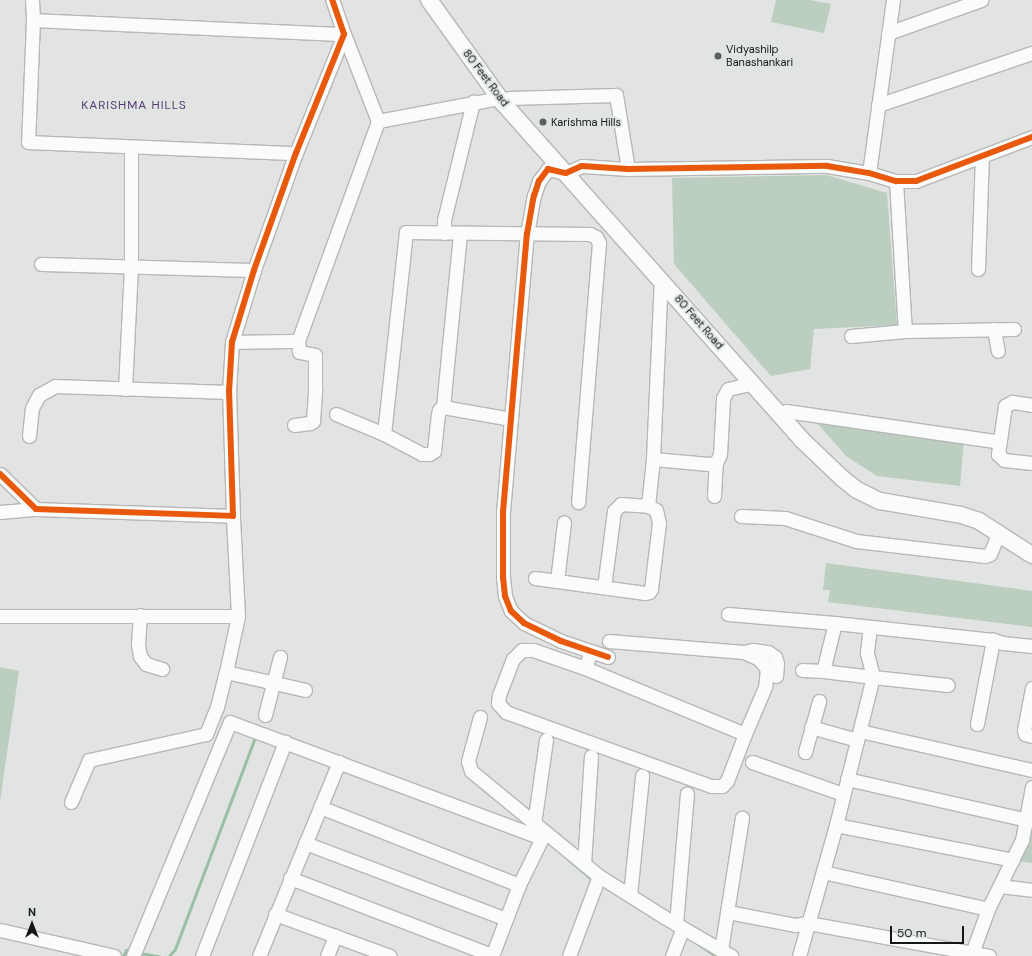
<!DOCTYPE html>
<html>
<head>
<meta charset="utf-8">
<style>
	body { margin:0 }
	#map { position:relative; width:1032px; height:956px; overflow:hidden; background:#e1e4e2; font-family:"DM Sans",sans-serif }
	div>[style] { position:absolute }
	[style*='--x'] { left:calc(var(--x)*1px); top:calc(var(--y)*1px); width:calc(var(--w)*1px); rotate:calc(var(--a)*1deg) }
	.green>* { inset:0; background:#bbcebf }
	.stream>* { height:3px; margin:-1.5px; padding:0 1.5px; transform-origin:1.5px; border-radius:1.5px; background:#9ac0a4 }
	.roads { filter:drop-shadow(1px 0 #b6b7b6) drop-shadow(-1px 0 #b6b7b6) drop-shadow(0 1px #b6b7b6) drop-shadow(0 -1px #b6b7b6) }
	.minor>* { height:13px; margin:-6.5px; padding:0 6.5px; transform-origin:6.5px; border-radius:6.5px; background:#fafbfb }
	.major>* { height:16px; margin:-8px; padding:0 8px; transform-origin:8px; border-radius:8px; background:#fafbfb }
	.cycleway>* { height:6px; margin:-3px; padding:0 3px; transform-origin:3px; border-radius:3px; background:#e8590c }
	.dots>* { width:11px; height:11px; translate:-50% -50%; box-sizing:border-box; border:2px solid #e0e5e1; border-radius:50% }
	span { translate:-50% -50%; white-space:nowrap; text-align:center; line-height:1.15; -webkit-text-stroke:4px #e0e5e1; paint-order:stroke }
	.poi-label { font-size:11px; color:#151715 }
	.left { translate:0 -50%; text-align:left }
	.street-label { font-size:11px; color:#151715 }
	.neighbourhood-label { font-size:12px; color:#523975; letter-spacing:1px }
	.north { position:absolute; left:12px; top:904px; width:40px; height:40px; -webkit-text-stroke:3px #e0e5e1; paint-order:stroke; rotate:0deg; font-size:11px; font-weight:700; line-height:16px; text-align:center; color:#151715 }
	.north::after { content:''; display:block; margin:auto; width:14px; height:18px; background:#151715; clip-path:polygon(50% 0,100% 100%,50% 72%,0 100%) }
	.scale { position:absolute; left:890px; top:926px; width:74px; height:18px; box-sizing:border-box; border:2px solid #151715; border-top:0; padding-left:5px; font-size:12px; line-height:14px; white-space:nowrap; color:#151715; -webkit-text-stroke:3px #e0e5e1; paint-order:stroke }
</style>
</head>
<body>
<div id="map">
	<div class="green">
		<div style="clip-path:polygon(776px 0,810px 0,831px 4px,824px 33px,771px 22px)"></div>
		<div style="clip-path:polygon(826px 175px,887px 193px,897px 325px,814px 329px,810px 369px,771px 376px,674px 264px,672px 178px)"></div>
		<div style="clip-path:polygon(817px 423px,964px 441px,960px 486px,877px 476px,846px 456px)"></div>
		<div style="clip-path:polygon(826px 563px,1032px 591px,1032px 627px,828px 602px,830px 590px,823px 590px)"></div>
		<div style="clip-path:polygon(0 667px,19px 671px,0 801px)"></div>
		<div style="clip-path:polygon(1032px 812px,1032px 863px,1016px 861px)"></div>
	</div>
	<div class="stream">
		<div style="--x:567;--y:858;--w:30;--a:41"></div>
		<div style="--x:698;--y:944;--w:22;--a:34"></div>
		<div style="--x:139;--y:953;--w:20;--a:9"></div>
		<div style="--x:123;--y:956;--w:7;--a:-63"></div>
		<div style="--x:126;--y:950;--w:6;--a:9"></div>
		<div style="--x:169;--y:956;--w:9;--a:-49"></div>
		<div style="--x:175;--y:949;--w:229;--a:-69.3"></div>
	</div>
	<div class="roads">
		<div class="minor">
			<div style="--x:32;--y:0;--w:20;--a:87"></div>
			<div style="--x:33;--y:20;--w:122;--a:92.3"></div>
			<div style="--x:28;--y:142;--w:268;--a:2.4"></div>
			<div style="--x:33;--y:20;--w:311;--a:2.6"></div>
			<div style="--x:344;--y:34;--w:93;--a:68.7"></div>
			<div style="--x:378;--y:121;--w:124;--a:-10.7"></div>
			<div style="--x:888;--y:33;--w:99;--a:-19.5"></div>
			<div style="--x:509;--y:98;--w:107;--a:-1.6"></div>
			<div style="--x:616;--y:95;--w:75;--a:80.8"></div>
			<div style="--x:878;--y:105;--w:163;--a:-18.7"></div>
			<div style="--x:869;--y:173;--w:175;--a:-82.1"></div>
			<div style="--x:896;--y:181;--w:150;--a:86.6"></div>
			<div style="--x:905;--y:331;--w:109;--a:-1.1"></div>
			<div style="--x:444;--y:233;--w:13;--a:-90"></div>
			<div style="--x:444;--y:220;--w:122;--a:-76.2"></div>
			<div style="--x:41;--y:264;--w:213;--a:1.6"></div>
			<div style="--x:978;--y:269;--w:113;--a:-88"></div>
			<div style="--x:994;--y:329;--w:22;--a:80"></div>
			<div style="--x:851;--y:336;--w:54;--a:-5.3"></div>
			<div style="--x:232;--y:342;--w:66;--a:-0.9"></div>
			<div style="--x:298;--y:341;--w:234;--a:-70"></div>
			<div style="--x:125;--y:389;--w:124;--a:-87.2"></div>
			<div style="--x:131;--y:265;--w:118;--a:-90"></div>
			<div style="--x:1032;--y:405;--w:20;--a:-171"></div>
			<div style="--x:1012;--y:402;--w:8;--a:150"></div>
			<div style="--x:1005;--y:406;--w:49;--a:98.3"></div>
			<div style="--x:998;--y:454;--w:8;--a:45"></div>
			<div style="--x:1004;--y:460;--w:28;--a:6"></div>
			<div style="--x:443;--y:407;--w:175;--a:-84.4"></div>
			<div style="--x:786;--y:411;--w:216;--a:8.2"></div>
			<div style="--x:336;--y:414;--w:52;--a:22.6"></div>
			<div style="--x:384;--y:434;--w:43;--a:27.8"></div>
			<div style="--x:422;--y:454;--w:7;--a:0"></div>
			<div style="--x:429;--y:454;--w:6;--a:-31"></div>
			<div style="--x:434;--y:451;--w:36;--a:-84"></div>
			<div style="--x:438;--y:415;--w:5;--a:-79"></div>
			<div style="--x:439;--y:410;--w:5;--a:-37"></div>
			<div style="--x:443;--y:407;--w:69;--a:10"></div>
			<div style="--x:294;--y:425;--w:16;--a:-7"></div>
			<div style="--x:310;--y:423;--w:4;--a:-34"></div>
			<div style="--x:313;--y:421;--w:32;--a:-86"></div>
			<div style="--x:315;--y:389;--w:34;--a:-90"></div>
			<div style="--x:315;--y:355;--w:16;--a:-169"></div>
			<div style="--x:299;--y:352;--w:11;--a:-95"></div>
			<div style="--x:384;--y:434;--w:203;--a:-83.8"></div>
			<div style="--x:406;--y:232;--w:184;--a:0.6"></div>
			<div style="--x:590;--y:234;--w:7;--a:27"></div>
			<div style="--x:596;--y:237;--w:7;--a:63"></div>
			<div style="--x:599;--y:243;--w:260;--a:94.6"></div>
			<div style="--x:29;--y:436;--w:28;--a:-84"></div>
			<div style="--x:32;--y:408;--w:15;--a:-62"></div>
			<div style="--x:39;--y:395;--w:18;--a:-29"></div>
			<div style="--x:55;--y:386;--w:174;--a:2"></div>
			<div style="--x:653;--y:459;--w:56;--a:5.1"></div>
			<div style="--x:709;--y:464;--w:7;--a:-8"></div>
			<div style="--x:716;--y:463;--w:10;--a:-66"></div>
			<div style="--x:720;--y:454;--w:56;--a:-86.9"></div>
			<div style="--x:723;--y:398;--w:10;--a:-61"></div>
			<div style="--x:728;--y:389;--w:26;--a:-13"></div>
			<div style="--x:0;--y:474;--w:50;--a:44.2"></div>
			<div style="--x:36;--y:509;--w:197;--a:2"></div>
			<div style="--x:233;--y:516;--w:124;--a:-91.8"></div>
			<div style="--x:229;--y:392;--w:50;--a:-86.6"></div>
			<div style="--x:232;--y:342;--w:75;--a:-73"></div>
			<div style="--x:254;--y:270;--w:124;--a:-70.3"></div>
			<div style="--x:296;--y:153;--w:128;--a:-68"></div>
			<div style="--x:344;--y:34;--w:36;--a:-109"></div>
			<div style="--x:714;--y:496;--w:33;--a:-87"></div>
			<div style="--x:0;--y:512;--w:36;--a:-5"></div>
			<div style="--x:741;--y:516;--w:44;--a:2.6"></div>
			<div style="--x:785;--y:518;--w:75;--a:17.9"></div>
			<div style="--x:856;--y:541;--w:130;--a:6.6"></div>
			<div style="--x:985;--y:556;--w:5;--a:-22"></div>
			<div style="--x:990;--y:554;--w:24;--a:-68"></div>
			<div style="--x:535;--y:578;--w:111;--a:7.8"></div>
			<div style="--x:645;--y:593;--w:4;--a:-14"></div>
			<div style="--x:649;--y:592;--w:4;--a:-56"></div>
			<div style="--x:651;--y:589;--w:66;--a:-83.1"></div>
			<div style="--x:659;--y:523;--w:13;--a:-103"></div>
			<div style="--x:656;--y:510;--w:9;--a:-153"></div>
			<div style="--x:648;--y:506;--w:47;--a:-83.9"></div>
			<div style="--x:653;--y:459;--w:180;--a:-87.5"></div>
			<div style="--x:557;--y:581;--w:59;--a:-83.2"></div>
			<div style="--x:604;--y:587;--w:77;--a:-82.5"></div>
			<div style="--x:614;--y:511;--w:10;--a:-45"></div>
			<div style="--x:621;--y:504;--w:27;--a:4"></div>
			<div style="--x:728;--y:614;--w:107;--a:4.8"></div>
			<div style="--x:140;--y:615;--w:29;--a:94"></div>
			<div style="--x:138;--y:644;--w:12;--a:81"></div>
			<div style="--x:140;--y:656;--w:10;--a:53"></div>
			<div style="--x:146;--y:664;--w:17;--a:17"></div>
			<div style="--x:0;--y:616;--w:238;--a:0"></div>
			<div style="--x:870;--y:627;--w:26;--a:97"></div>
			<div style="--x:867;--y:653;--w:25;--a:76"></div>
			<div style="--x:873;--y:677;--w:75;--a:6.1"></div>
			<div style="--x:609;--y:641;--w:135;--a:4.7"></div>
			<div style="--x:744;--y:652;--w:17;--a:25"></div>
			<div style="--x:759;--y:659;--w:13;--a:51"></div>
			<div style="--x:767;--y:669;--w:18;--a:96"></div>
			<div style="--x:765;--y:687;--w:51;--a:113.1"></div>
			<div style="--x:748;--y:651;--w:5;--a:-11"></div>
			<div style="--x:753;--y:650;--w:15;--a:8"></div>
			<div style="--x:768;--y:652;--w:9;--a:36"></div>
			<div style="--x:775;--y:657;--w:6;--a:72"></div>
			<div style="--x:777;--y:663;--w:13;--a:94"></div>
			<div style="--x:608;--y:657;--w:50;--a:-161.2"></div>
			<div style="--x:561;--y:641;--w:41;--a:-154.1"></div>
			<div style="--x:524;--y:623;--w:18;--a:-137"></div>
			<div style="--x:511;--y:611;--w:16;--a:-112"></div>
			<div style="--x:505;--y:596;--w:18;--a:-96"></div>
			<div style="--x:503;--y:578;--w:66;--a:-90"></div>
			<div style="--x:503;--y:512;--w:279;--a:-85.1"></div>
			<div style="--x:527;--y:234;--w:39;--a:-80"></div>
			<div style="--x:534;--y:196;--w:16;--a:-72"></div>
			<div style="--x:539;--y:181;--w:15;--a:-53"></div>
			<div style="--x:548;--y:169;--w:18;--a:13"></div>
			<div style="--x:566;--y:173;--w:17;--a:-24"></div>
			<div style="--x:582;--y:166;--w:46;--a:3.7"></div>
			<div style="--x:628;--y:169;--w:199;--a:-0.9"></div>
			<div style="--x:827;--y:166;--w:43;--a:9.5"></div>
			<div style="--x:869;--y:173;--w:28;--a:17"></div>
			<div style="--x:896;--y:181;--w:20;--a:0"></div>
			<div style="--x:916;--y:181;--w:124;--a:-20.8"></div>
			<div style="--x:585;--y:668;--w:173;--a:22.4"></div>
			<div style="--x:745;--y:734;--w:50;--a:111"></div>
			<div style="--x:727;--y:781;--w:7;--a:135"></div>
			<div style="--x:722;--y:786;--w:11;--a:180"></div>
			<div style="--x:711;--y:786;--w:218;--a:-160.2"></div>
			<div style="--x:506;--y:712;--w:12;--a:-132"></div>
			<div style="--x:498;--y:703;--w:8;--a:-83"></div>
			<div style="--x:499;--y:695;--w:39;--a:-69"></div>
			<div style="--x:513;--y:659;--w:13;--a:-45"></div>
			<div style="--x:522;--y:650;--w:11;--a:0"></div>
			<div style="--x:533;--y:650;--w:55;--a:19.1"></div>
			<div style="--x:585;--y:668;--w:18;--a:-71"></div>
			<div style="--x:802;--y:670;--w:21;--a:3"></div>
			<div style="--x:226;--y:672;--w:81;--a:12.8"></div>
			<div style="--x:1032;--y:688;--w:43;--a:100.8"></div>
			<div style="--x:1024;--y:730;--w:4;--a:76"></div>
			<div style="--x:1025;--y:734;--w:7;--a:16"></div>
			<div style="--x:265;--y:715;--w:60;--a:-75.5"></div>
			<div style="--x:480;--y:717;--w:46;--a:105.3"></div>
			<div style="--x:468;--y:761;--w:10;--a:73"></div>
			<div style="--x:471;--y:771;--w:166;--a:39.4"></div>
			<div style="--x:599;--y:876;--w:77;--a:32.2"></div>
			<div style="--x:664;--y:917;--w:78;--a:30.2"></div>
			<div style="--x:977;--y:724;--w:86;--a:-79.2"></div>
			<div style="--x:811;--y:727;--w:48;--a:15.8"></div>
			<div style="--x:860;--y:731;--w:176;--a:12.8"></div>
			<div style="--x:805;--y:752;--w:53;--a:-74.6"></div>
			<div style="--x:752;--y:762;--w:96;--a:19.4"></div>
			<div style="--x:847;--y:779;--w:190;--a:12.8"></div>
			<div style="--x:71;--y:802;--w:46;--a:-66.8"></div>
			<div style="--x:89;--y:760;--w:120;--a:-12.5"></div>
			<div style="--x:206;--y:734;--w:29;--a:-68"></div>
			<div style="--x:217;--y:707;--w:36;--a:-76"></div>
			<div style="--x:226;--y:672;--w:57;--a:-77.9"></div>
			<div style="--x:238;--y:616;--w:100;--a:-92.9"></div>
			<div style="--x:320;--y:807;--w:214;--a:21.4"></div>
			<div style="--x:534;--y:824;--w:85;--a:-81.9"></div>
			<div style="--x:836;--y:825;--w:180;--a:11.2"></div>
			<div style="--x:305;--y:843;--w:215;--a:20.7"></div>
			<div style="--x:584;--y:864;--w:108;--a:-86.3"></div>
			<div style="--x:823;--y:872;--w:169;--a:12.6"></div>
			<div style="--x:290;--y:878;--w:216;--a:20.9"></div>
			<div style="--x:1000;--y:886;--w:32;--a:7"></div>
			<div style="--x:630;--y:895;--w:120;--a:-84.2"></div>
			<div style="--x:728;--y:912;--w:68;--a:11"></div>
			<div style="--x:795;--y:925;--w:13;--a:-9"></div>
			<div style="--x:808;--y:923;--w:184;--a:10.3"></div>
			<div style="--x:275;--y:914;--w:122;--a:20.1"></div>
			<div style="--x:676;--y:924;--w:131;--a:-85.2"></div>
			<div style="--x:0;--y:930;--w:117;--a:12.8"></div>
			<div style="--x:721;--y:950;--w:134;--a:-81"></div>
			<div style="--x:133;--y:956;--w:253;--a:-67.5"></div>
			<div style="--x:230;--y:722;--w:333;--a:20.4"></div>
			<div style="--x:542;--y:838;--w:52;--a:116.1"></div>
			<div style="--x:519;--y:885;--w:76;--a:110.8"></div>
			<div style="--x:202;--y:956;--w:230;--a:-68.8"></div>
			<div style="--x:259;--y:956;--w:210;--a:-67.6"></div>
			<div style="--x:327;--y:956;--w:22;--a:-68"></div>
			<div style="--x:569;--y:956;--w:85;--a:-69.4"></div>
			<div style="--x:672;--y:956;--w:30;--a:-69"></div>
			<div style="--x:799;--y:956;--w:136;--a:-74.2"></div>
			<div style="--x:836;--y:825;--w:153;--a:-76"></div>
			<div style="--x:873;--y:677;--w:50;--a:-173.2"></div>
			<div style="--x:823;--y:671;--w:49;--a:-76"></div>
			<div style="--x:835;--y:623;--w:159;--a:6.1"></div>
			<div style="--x:993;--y:640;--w:10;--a:17"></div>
			<div style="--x:1003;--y:643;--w:29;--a:6"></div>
			<div style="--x:971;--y:956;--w:50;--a:-70.1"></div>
			<div style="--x:988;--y:909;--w:77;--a:-63.8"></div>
			<div style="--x:1022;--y:840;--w:54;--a:-79.3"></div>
		</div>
		<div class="major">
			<div style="--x:429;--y:0;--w:127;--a:54.3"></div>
			<div style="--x:503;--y:103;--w:449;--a:48.4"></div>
			<div style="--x:801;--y:439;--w:58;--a:43.6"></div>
			<div style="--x:843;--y:479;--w:18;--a:38"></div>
			<div style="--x:857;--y:490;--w:25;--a:26"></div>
			<div style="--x:880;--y:501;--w:82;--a:9.8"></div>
			<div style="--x:961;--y:515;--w:19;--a:18"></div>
			<div style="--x:979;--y:521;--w:63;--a:32.7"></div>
		</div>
	</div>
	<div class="cycleway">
		<div style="--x:0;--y:474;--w:50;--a:44.2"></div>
		<div style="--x:36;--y:509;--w:197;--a:2"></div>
		<div style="--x:233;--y:516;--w:124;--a:-91.8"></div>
		<div style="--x:229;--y:392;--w:50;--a:-86.6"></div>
		<div style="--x:232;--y:342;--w:75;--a:-73"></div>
		<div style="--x:254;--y:270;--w:124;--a:-70.3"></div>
		<div style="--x:296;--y:153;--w:128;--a:-68"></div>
		<div style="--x:344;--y:34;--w:36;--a:-109"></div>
		<div style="--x:608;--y:657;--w:50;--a:-161.2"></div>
		<div style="--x:561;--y:641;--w:41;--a:-154.1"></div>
		<div style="--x:524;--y:623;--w:18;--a:-137"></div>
		<div style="--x:511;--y:611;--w:16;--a:-112"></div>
		<div style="--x:505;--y:596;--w:18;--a:-96"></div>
		<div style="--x:503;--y:578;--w:66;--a:-90"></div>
		<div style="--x:503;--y:512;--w:279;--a:-85.1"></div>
		<div style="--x:527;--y:234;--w:39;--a:-80"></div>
		<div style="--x:534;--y:196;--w:16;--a:-72"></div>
		<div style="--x:539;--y:181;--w:15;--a:-53"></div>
		<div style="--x:548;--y:169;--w:18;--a:13"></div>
		<div style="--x:566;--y:173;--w:17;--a:-24"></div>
		<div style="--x:582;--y:166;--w:46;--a:3.7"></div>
		<div style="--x:628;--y:169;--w:199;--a:-0.9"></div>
		<div style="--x:827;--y:166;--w:43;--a:9.5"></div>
		<div style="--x:869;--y:173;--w:28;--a:17"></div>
		<div style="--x:896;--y:181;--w:20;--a:0"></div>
		<div style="--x:916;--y:181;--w:124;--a:-20.8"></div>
	</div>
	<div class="dots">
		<div style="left:718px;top:56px;background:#5c5f5d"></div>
		<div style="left:543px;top:122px;background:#5c5f5d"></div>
	</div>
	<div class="poi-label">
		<span class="left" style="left:726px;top:56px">Vidyashilp<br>Banashankari</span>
		<span class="left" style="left:551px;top:122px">Karishma Hills</span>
	</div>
	<div class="street-label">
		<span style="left:486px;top:78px;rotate:53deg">80 Feet Road</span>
		<span style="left:699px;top:322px;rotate:49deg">80 Feet Road</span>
	</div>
	<div class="neighbourhood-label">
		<span style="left:134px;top:106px">KARISHMA HILLS</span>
	</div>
	<div class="north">N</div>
	<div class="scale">50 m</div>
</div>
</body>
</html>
